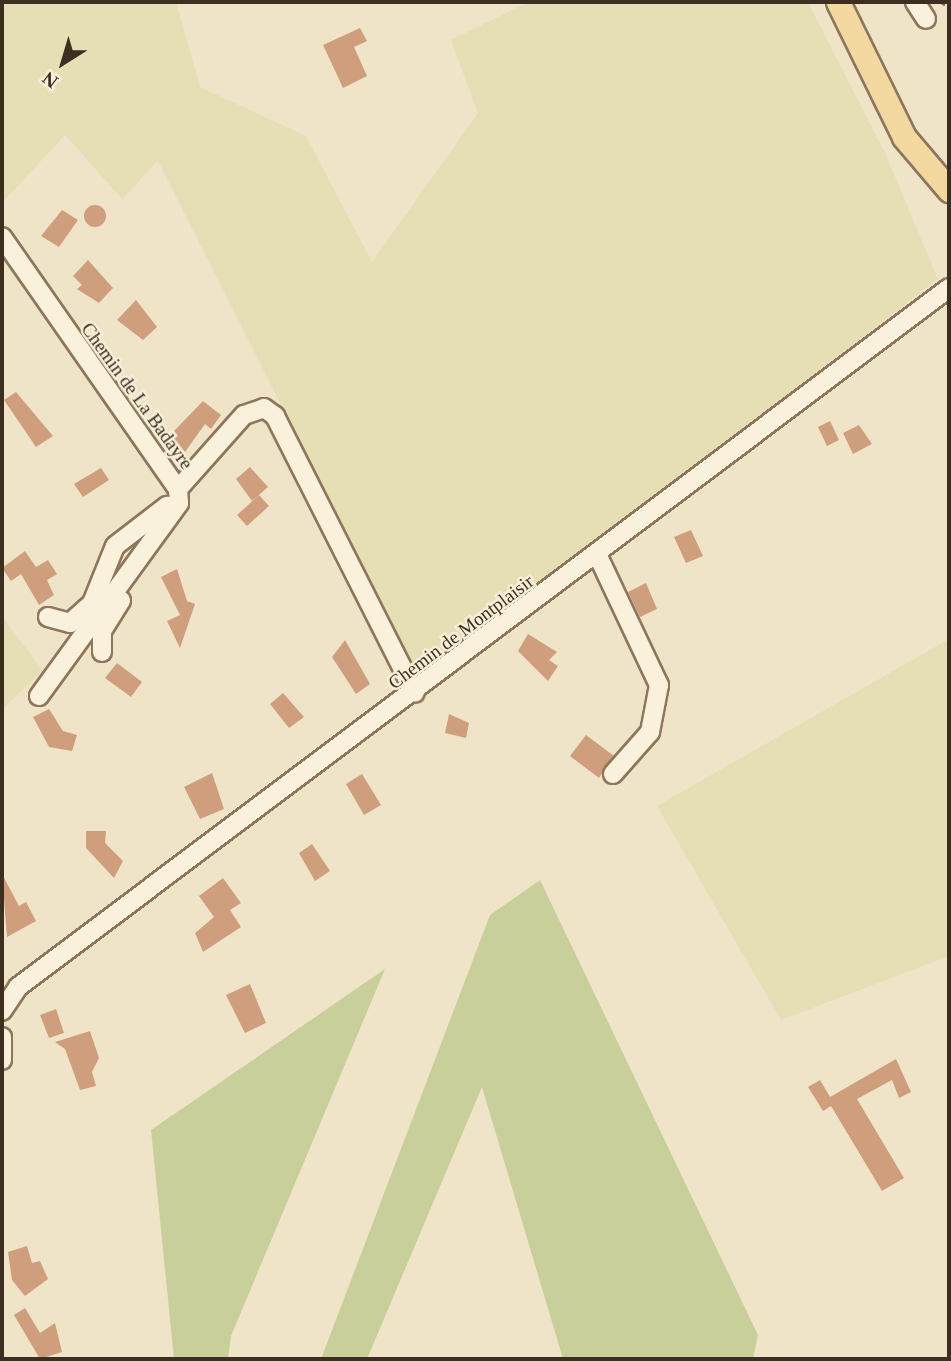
<!DOCTYPE html>
<html>
<head>
<meta charset="utf-8">
<style>
	body { margin:0 }
	#map { position:relative; width:951px; height:1361px; overflow:hidden; background:#f0e4c8; font-family:"Times New Roman",serif }
	div>[style] { position:absolute }
	[style*='--x'] { left:calc(var(--x)*1px); top:calc(var(--y)*1px); width:calc(var(--w)*1px); rotate:calc(var(--a)*1deg) }
	.farmland>* { inset:0; background:#e6deb5 }
	.green>* { inset:0; background:#c9cf9b }
	.building>* { inset:0; background:#cf9f7d }
	.round { border-radius:50% }
	.path>* { height:2.5px; margin-top:-1.25px; transform-origin:0; background:repeating-linear-gradient(90deg,#8d765c 0 5px,transparent 0 8.5px) }
	.roads { filter:drop-shadow(2px 0 #8d765c) drop-shadow(-2px 0 #8d765c) drop-shadow(0 2px #8d765c) drop-shadow(0 -2px #8d765c) }
	.minor>* { height:18px; margin:-9px; padding:0 9px; transform-origin:9px; border-radius:9px; background:#faf1dc }
	.major>* { height:23px; margin:-11.5px; padding:0 11.5px; transform-origin:11.5px; border-radius:11.5px; background:#f3d9a0 }
	span { translate:-50% -50%; white-space:nowrap; text-align:center; line-height:1.15; -webkit-text-stroke:5px #f7eed8; paint-order:stroke }
	.street-label { font-size:19px; color:#3d2e20 }
	.frame { position:absolute; inset:0; border:4px solid #3d2e20; pointer-events:none }
	.north { position:absolute; left:28px; top:28px; width:70px; height:70px; -webkit-text-stroke:5px #f7eed8; paint-order:stroke; rotate:217deg; font-size:19px; font-weight:700; line-height:28px; text-align:center; color:#3d2e20 }
	.north::after { content:''; display:block; margin:auto; width:24px; height:32px; background:#3d2e20; clip-path:polygon(50% 0,100% 100%,50% 72%,0 100%) }
</style>
</head>
<body>
<div id="map">
	<div class="farmland">
		<div style="clip-path:polygon(2px 2px,176px 2px,200px 87px,306px 136px,372px 262px,478px 113px,451px 40px,528px 2px,808px 2px,885px 153px,938px 279px,419px 678px,158px 161px,122px 199px,65px 135px,2px 203px)"></div>
		<div style="clip-path:polygon(2px 616px,43px 671px,2px 709px)"></div>
		<div style="clip-path:polygon(949px 639px,949px 956px,781px 1020px,657px 806px)"></div>
	</div>
	<div class="green">
		<div style="clip-path:polygon(540px 880px,758px 1335px,753px 1359px,563px 1359px,482px 1087px,367px 1359px,321px 1359px,490px 915px)"></div>
		<div style="clip-path:polygon(385px 969px,231px 1336px,228px 1359px,174px 1359px,151px 1130px)"></div>
	</div>
	<div class="building">
		<div style="clip-path:polygon(360px 28px,367px 41px,354px 47px,367px 76px,343px 88px,323px 45px)"></div>
		<div class="round" style="left:84px;top:205px;width:22px;height:22px"></div>
		<div style="clip-path:polygon(62px 210px,78px 220px,59px 247px,41px 236px)"></div>
		<div style="clip-path:polygon(88px 260px,113px 288px,99px 303px,77px 289px,82px 285px,73px 276px)"></div>
		<div style="clip-path:polygon(136px 300px,157px 327px,143px 340px,117px 320px)"></div>
		<div style="clip-path:polygon(16px 392px,53px 436px,36px 447px,4px 400px)"></div>
		<div style="clip-path:polygon(203px 401px,221px 415px,211px 429px,205px 424px,185px 452px,172px 442px,173px 432px)"></div>
		<div style="clip-path:polygon(830px 421px,839px 440px,827px 446px,818px 427px)"></div>
		<div style="clip-path:polygon(859px 425px,872px 444px,853px 454px,843px 433px)"></div>
		<div style="clip-path:polygon(250px 467px,268px 487px,252px 501px,236px 479px)"></div>
		<div style="clip-path:polygon(101px 468px,109px 480px,83px 497px,74px 484px)"></div>
		<div style="clip-path:polygon(259px 495px,269px 506px,247px 526px,237px 515px)"></div>
		<div style="clip-path:polygon(691px 530px,703px 556px,686px 563px,674px 537px)"></div>
		<div style="clip-path:polygon(25px 551px,36px 567px,48px 560px,57px 574px,47px 580px,54px 595px,39px 605px,21px 574px,11px 581px,2px 568px)"></div>
		<div style="clip-path:polygon(177px 569px,187px 601px,195px 604px,180px 648px,167px 621px,180px 615px,161px 577px)"></div>
		<div style="clip-path:polygon(646px 583px,657px 609px,640px 617px,628px 592px)"></div>
		<div style="clip-path:polygon(528px 634px,557px 652px,549px 660px,558px 666px,548px 681px,518px 651px)"></div>
		<div style="clip-path:polygon(345px 640px,370px 684px,356px 694px,332px 657px)"></div>
		<div style="clip-path:polygon(117px 663px,142px 682px,131px 697px,105px 678px)"></div>
		<div style="clip-path:polygon(283px 693px,304px 717px,289px 728px,270px 704px)"></div>
		<div style="clip-path:polygon(49px 709px,63px 731px,77px 735px,72px 751px,49px 747px,33px 717px)"></div>
		<div style="clip-path:polygon(449px 714px,469px 723px,466px 738px,445px 733px)"></div>
		<div style="clip-path:polygon(586px 735px,614px 756px,599px 778px,570px 756px)"></div>
		<div style="clip-path:polygon(212px 773px,224px 809px,200px 819px,184px 787px)"></div>
		<div style="clip-path:polygon(362px 774px,381px 805px,364px 815px,346px 784px)"></div>
		<div style="clip-path:polygon(86px 831px,106px 831px,105px 843px,123px 861px,114px 878px,86px 848px)"></div>
		<div style="clip-path:polygon(312px 844px,330px 871px,315px 881px,299px 853px)"></div>
		<div style="clip-path:polygon(2px 874px,19px 906px,26px 902px,36px 921px,7px 937px)"></div>
		<div style="clip-path:polygon(223px 878px,241px 903px,230px 910px,241px 927px,203px 952px,195px 933px,214px 917px,199px 896px)"></div>
		<div style="clip-path:polygon(250px 984px,266px 1023px,245px 1033px,226px 995px)"></div>
		<div style="clip-path:polygon(56px 1009px,64px 1033px,49px 1038px,40px 1015px)"></div>
		<div style="clip-path:polygon(90px 1031px,99px 1058px,92px 1072px,96px 1086px,80px 1090px,65px 1049px,55px 1042px)"></div>
		<div style="clip-path:polygon(896px 1059px,911px 1092px,899px 1098px,892px 1080px,857px 1099px,904px 1178px,882px 1191px,831px 1106px,823px 1111px,808px 1087px,820px 1080px,830px 1097px)"></div>
		<div style="clip-path:polygon(27px 1246px,32px 1263px,40px 1261px,48px 1279px,25px 1296px,12px 1280px,8px 1252px)"></div>
		<div style="clip-path:polygon(25px 1308px,40px 1333px,55px 1323px,62px 1352px,40px 1359px,14px 1315px)"></div>
	</div>
	<div class="path">
		<div style="--x:941;--y:2;--w:9;--a:32"></div>
	</div>
	<div class="roads">
		<div class="minor">
			<div style="--x:915;--y:2;--w:20;--a:57"></div>
			<div style="--x:2;--y:237;--w:307;--a:55.1"></div>
			<div style="--x:178;--y:489;--w:99;--a:-48.3"></div>
			<div style="--x:244;--y:415;--w:21;--a:-19"></div>
			<div style="--x:264;--y:408;--w:14;--a:36"></div>
			<div style="--x:275;--y:416;--w:310;--a:63.2"></div>
			<div style="--x:597;--y:554;--w:145;--a:64.7"></div>
			<div style="--x:659;--y:685;--w:48;--a:100.8"></div>
			<div style="--x:650;--y:732;--w:56;--a:131.4"></div>
			<div style="--x:48;--y:617;--w:23;--a:15"></div>
			<div style="--x:70;--y:623;--w:30;--a:-42"></div>
			<div style="--x:92;--y:603;--w:61;--a:-68"></div>
			<div style="--x:115;--y:546;--w:66;--a:-37.6"></div>
			<div style="--x:102;--y:652;--w:21;--a:-90"></div>
			<div style="--x:102;--y:631;--w:36;--a:-58"></div>
			<div style="--x:39;--y:696;--w:238;--a:-54"></div>
			<div style="--x:179;--y:503;--w:14;--a:-94"></div>
			<div style="--x:2;--y:1011;--w:29;--a:-56"></div>
			<div style="--x:18;--y:987;--w:1164;--a:-36.9"></div>
			<div style="--x:2;--y:1037;--w:23;--a:90"></div>
		</div>
		<div class="major">
			<div style="--x:838;--y:2;--w:150;--a:63.9"></div>
			<div style="--x:904;--y:137;--w:70;--a:49.7"></div>
		</div>
	</div>
	<div class="street-label">
		<span style="left:137px;top:396px;rotate:54deg">Chemin de La Badayre</span>
		<span style="left:461px;top:632px;rotate:-37deg">Chemin de Montplaisir</span>
	</div>
	<div class="frame"></div>
	<div class="north">N</div>
</div>
</body>
</html>
